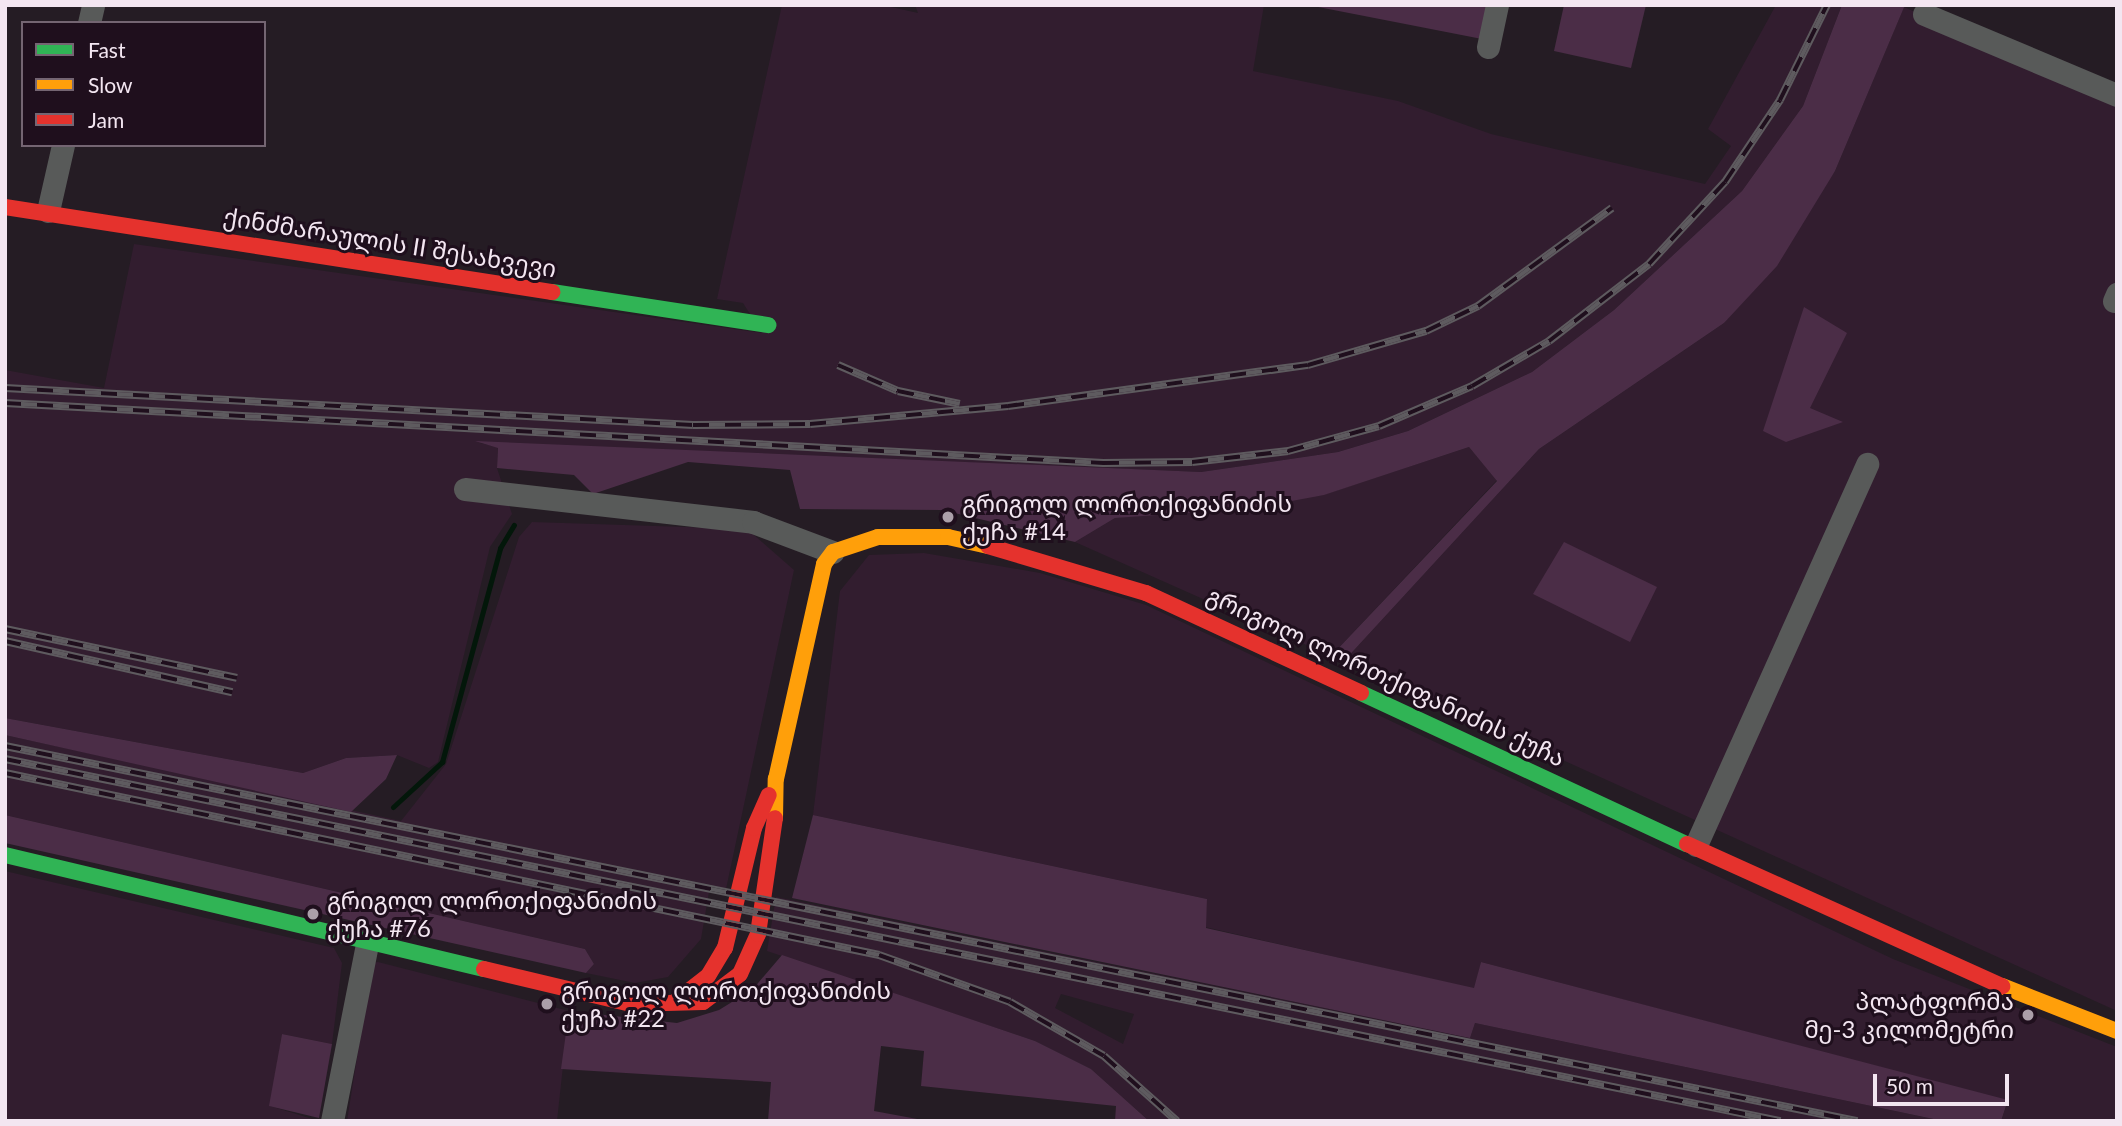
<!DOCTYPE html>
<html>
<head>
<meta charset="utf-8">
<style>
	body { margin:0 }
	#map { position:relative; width:2122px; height:1126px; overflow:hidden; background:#251c24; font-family:Lato,"Noto Sans Georgian",sans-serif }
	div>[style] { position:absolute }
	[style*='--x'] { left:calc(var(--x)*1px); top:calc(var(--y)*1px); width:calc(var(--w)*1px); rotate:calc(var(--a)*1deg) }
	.built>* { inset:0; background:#321d2f }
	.green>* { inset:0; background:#4b2d47 }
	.stream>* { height:5px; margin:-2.5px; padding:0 2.5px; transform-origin:2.5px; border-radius:2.5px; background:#03170a }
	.street>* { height:23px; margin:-11.5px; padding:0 11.5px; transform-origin:11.5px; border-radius:11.5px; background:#585a59 }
	.fast>* { height:16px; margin:-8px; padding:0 8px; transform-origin:8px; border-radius:8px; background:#30b455 }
	.slow>* { height:16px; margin:-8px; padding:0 8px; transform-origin:8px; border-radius:8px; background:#ff9f0a }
	.jam>* { height:16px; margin:-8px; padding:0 8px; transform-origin:8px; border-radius:8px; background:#e5322d }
	.rail>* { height:8px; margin-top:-4px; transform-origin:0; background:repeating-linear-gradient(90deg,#1f0f1d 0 16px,#5e5b5f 0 32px); box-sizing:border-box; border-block:2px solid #5e5b5f }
	.dots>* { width:19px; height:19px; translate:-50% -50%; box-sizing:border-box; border:4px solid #1f0f1d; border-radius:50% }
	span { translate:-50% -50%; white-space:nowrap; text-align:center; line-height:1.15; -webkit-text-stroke:6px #1f0f1d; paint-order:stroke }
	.street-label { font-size:24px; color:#f3e6f1 }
	.poi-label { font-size:24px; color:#f3e6f1 }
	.left { translate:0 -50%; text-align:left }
	.right { translate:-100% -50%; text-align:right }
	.frame { position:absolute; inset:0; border:7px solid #f3e6f1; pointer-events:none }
	.legend { position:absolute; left:21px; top:21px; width:245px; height:126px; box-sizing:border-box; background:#1f0f1d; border:2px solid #746572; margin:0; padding:9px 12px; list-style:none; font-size:21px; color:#f3e6f1 }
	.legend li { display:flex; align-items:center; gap:14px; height:35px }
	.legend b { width:35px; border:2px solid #746572 }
	.scale { position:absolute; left:1873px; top:1074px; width:136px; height:32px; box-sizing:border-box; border:4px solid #f3e6f1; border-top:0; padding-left:9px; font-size:21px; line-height:24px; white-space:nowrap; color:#f3e6f1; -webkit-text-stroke:5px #1f0f1d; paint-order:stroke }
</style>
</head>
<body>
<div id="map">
	<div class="built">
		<div style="clip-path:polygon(782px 5px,882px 5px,918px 13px,915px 5px,1264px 5px,1253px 71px,1398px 101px,1491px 134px,1705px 184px,1731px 146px,1708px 129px,1776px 5px,1842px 5px,1803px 106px,1742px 191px,1614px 310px,1532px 372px,1408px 431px,1338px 452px,1201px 472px,480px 443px,498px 447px,497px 468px,512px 514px,490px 547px,438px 762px,429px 768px,397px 755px,346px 758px,303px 773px,5px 718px,5px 370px,104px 388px,134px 244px,762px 333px,743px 303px,717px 299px)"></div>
		<div style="clip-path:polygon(1904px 7px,2117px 102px,2117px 1011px,1344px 661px,1539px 449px,1724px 323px,1835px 171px)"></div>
		<div style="clip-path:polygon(1469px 447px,1497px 480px,1331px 656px,1075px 542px,1115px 518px,1323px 495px)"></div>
		<div style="clip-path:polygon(532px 522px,747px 529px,794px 570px,726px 889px,710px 886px,701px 939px,668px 977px,635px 983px,586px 973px,594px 964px,585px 949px,5px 815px,5px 735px,401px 821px,446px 764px,519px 537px)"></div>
		<div style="clip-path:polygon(924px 553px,1040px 573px,1146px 605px,1893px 959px,2117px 1047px,2117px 1121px,2001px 1121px,2008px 1101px,1481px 962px,1475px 989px,1205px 927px,1207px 899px,813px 815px,840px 591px,869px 555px)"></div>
		<div style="clip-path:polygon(5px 871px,334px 948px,342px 963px,332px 1044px,282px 1034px,270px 1106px,319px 1121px,5px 1121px)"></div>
		<div style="clip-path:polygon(evenodd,776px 897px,1470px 1038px,1475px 1023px,1943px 1121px,1149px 1121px,1091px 1069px,1035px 1041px,767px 951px,776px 897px,1061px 994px,1134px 1014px,1123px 1044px,1055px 1008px,1061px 994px)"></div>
		<div style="clip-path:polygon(378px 962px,569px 1011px,557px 1121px,347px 1121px,372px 963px)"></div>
	</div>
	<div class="green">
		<div style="clip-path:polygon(1308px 5px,1488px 5px,1482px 39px)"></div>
		<div style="clip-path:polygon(1564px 5px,1646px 5px,1631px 68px,1554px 51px)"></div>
		<div style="clip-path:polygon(1842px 5px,1905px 5px,1835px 171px,1777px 266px,1724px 323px,1539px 449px,1344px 661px,1331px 656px,1497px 481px,1469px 447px,1324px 495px,1254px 508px,1115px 518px,1075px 542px,942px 510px,800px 509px,790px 470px,688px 462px,593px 494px,574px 475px,497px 468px,498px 448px,475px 441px,1201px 472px,1338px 452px,1408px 431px,1532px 372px,1614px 310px,1742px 191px,1803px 106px)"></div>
		<div style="clip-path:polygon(1804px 307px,1847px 333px,1810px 408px,1843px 422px,1786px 442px,1763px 431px)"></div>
		<div style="clip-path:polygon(1564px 542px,1657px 587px,1630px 642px,1533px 594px)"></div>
		<div style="clip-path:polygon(5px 718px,303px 773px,346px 758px,397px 755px,386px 779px,351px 812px,5px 735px)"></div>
		<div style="clip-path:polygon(5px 815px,585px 949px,594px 964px,586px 973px,5px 843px)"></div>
		<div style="clip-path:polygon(813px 815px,1207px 899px,1206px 928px,1474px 988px,1481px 962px,2008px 1100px,2001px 1121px,1943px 1121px,1475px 1023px,1470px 1038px,792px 898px)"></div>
		<div style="clip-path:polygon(782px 955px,1035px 1041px,1091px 1069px,1149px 1121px,1115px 1121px,1116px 1106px,921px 1086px,924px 1051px,881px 1046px,874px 1111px,928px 1121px,768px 1121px,771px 1082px,561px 1069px,569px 1011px,677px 1023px,719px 1010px,753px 989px)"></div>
		<div style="clip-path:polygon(282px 1034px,332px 1044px,319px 1118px,269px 1106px)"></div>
	</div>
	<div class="stream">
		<div style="--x:393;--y:807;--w:67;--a:-42.6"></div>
		<div style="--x:442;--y:762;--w:222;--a:-74.8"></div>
		<div style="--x:500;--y:548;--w:27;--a:-59"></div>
	</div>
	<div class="street">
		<div style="--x:1924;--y:14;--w:209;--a:22.8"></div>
		<div style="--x:89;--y:23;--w:18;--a:-77"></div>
		<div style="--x:1488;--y:47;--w:43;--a:-77.9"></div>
		<div style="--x:48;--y:211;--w:68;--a:-77.2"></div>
		<div style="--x:2114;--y:301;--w:8;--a:-67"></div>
		<div style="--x:465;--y:489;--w:290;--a:6.5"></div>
		<div style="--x:753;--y:522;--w:85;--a:20.6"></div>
		<div style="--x:1696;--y:845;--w:418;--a:-65.8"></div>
		<div style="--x:332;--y:1121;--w:185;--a:-78.8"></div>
	</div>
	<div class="fast">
		<div style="--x:552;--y:292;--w:219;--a:8.7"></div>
		<div style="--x:1361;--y:693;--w:359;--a:24.9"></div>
		<div style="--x:5;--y:855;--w:492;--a:13.4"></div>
	</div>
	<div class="slow">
		<div style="--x:775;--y:818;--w:39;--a:-89"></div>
		<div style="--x:776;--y:779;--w:220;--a:-77.4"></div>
		<div style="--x:824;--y:564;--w:15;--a:-53"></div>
		<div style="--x:833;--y:552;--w:47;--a:-18.4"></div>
		<div style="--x:878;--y:537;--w:70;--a:0"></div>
		<div style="--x:948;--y:537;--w:41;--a:12.7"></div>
		<div style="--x:2002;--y:986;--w:123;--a:21.4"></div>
	</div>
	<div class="jam">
		<div style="--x:5;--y:207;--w:554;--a:8.83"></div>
		<div style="--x:988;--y:546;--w:165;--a:16.6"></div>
		<div style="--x:1146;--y:593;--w:237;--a:24.9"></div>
		<div style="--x:1687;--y:844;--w:346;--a:24.3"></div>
		<div style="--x:484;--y:969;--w:151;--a:13.4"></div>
		<div style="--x:631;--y:1004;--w:72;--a:-1.6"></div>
		<div style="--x:703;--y:1002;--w:46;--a:-37.1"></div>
		<div style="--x:740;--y:974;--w:44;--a:-65.8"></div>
		<div style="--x:758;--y:934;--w:117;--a:-81.7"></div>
		<div style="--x:677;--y:1000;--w:39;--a:-38"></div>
		<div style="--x:708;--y:976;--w:33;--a:-59"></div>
		<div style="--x:725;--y:948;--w:123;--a:-76.4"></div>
		<div style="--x:754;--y:828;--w:36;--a:-66"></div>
	</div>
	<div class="rail">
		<div style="--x:838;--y:365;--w:65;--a:23.4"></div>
		<div style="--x:898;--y:391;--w:63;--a:11.8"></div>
		<div style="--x:5;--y:388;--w:689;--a:3.08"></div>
		<div style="--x:693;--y:425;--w:117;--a:-0.5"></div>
		<div style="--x:810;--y:424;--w:199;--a:-5.2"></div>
		<div style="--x:1008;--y:406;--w:303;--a:-7.8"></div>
		<div style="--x:1308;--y:365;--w:123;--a:-16.1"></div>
		<div style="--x:1426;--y:331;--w:58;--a:-25.7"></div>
		<div style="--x:1478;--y:306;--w:166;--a:-36.2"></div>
		<div style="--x:5;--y:403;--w:1100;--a:3.13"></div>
		<div style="--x:1103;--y:463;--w:89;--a:-0.6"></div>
		<div style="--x:1192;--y:462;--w:97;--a:-6.5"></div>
		<div style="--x:1288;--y:451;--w:94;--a:-15.4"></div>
		<div style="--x:1379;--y:426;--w:101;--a:-23.3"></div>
		<div style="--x:1472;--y:386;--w:89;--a:-30.3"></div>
		<div style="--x:1549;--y:341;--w:126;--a:-37.6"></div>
		<div style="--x:1649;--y:264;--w:112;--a:-47.2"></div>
		<div style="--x:1725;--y:182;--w:99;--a:-56.1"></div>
		<div style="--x:1780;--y:100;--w:106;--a:-63.7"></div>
		<div style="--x:5;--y:629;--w:237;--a:11.9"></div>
		<div style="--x:5;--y:641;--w:233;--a:12.7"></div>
		<div style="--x:5;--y:746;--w:1890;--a:11.45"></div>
		<div style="--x:5;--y:759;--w:1812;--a:11.53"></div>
		<div style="--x:5;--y:773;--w:893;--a:11.76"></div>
		<div style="--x:879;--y:955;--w:139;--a:19.7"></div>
		<div style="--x:1010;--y:1002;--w:108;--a:29.9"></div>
		<div style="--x:1104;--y:1056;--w:98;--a:41.7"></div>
	</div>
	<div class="dots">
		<div style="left:948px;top:517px;background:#ab9fa9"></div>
		<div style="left:313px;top:914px;background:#ab9fa9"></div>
		<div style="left:547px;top:1004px;background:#ab9fa9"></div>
		<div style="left:2028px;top:1015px;background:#ab9fa9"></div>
	</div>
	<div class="street-label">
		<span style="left:390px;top:242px;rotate:9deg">ქინძმარაულის II შესახვევი</span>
		<span style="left:1386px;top:676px;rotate:25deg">გრიგოლ ლორთქიფანიძის ქუჩა</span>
	</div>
	<div class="poi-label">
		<span class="left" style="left:962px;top:517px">გრიგოლ ლორთქიფანიძის<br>ქუჩა #14</span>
		<span class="left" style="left:327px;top:914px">გრიგოლ ლორთქიფანიძის<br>ქუჩა #76</span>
		<span class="left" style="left:561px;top:1004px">გრიგოლ ლორთქიფანიძის<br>ქუჩა #22</span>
		<span class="right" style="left:2014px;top:1015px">პლატფორმა<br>მე-3 კილომეტრი</span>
	</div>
	<div class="frame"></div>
	<ul class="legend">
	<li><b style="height:9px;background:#30b455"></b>Fast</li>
	<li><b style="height:9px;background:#ff9f0a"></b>Slow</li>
	<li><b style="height:9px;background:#e5322d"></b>Jam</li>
	</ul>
	<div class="scale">50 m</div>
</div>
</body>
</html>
